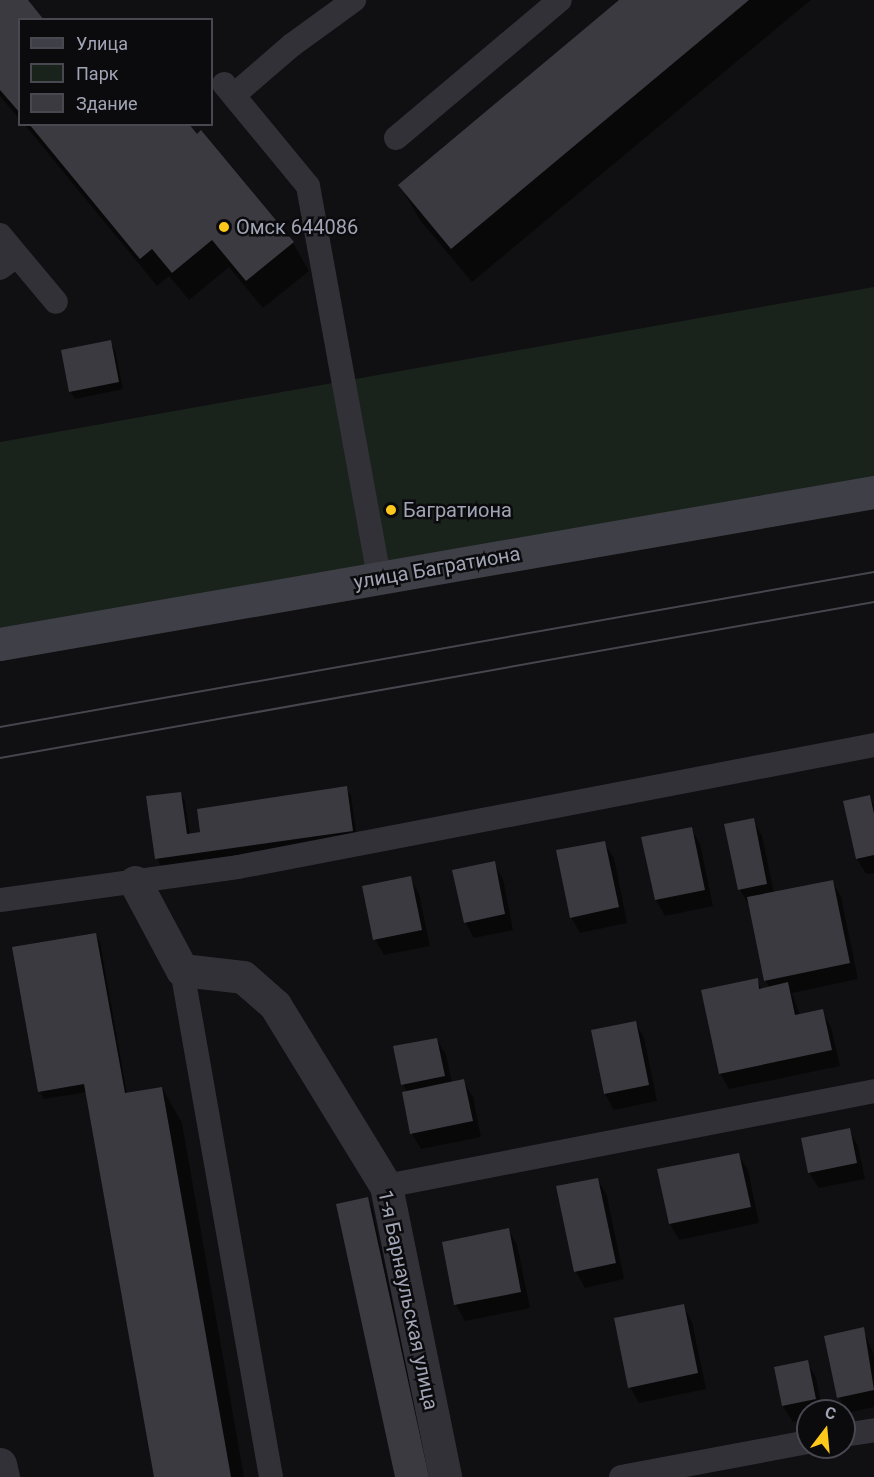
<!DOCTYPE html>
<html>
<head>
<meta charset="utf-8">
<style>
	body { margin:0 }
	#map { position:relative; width:874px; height:1477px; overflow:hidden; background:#101012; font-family:Roboto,sans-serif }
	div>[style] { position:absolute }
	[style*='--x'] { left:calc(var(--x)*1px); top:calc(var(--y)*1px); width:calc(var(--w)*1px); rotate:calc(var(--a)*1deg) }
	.green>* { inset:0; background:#1a221c }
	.shadow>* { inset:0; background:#0007 }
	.building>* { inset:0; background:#3a3a40 }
	.lane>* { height:24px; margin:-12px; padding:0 12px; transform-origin:12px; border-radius:12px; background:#313137 }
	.street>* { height:33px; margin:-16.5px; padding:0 16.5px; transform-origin:16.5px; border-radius:16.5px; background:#313137 }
	.secondary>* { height:33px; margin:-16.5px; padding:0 16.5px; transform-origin:16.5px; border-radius:16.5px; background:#3f4047 }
	.tram>* { height:1.5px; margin:-0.75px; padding:0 0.75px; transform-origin:0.75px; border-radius:0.75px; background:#46474e }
	.dots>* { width:16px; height:16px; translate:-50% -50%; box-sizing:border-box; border:3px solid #0b0b0d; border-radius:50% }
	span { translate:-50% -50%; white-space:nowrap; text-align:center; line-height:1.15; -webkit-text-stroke:5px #0b0b0d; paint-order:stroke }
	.poi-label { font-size:20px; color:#a0a4b4 }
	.left { translate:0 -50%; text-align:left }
	.street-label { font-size:20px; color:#a0a4b4 }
	.legend { position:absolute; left:18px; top:18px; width:195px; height:108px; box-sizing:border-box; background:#0b0b0d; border:2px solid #474850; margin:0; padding:8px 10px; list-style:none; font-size:18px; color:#a0a4b4 }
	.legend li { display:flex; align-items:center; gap:12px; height:30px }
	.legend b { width:30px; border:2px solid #474850 }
	.north { position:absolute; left:796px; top:1399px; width:60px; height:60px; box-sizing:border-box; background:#0b0b0d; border:2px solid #474850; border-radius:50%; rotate:16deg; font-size:16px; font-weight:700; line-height:24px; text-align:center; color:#a0a4b4 }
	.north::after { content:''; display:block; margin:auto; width:21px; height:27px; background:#ffc91b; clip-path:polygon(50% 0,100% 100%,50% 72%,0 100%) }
</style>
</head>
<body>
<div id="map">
	<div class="green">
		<div style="clip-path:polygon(874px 287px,874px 483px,0 633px,0 442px)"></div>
	</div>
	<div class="shadow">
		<div style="clip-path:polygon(0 0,27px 0,20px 20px,20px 120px,0 96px)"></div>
		<div style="clip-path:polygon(622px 0,811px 0,472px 282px,420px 220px,400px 185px)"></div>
		<div style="clip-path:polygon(24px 124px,187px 124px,196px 136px,201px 132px,293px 243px,309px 271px,263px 308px,229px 267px,189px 300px,169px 276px,157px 286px)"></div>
		<div style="clip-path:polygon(110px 342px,115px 350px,123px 389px,75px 399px,70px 391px)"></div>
		<div style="clip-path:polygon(346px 788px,351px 796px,357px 838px,161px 866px,157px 858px,180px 793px,185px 801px,190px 835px)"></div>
		<div style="clip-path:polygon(869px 797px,874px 805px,874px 873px,866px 874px,857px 859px)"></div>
		<div style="clip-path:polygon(753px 820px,762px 836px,774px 893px,832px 881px,841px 897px,858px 979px,792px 993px,800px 1015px,822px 1011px,831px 1027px,840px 1066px,729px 1089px,720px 1073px,757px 980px,762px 990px,770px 988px,765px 980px,749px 905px,740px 890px)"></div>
		<div style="clip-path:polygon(691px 828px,700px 844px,713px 906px,665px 916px,656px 900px)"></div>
		<div style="clip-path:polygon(604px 843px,614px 858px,627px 923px,580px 933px,571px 917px)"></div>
		<div style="clip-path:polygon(494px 863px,503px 879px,513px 930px,474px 938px,465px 922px)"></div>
		<div style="clip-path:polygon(410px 878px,419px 894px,430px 946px,384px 955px,375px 939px)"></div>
		<div style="clip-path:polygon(95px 934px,100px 942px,127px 1094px,162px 1088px,182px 1123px,244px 1477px,155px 1477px,87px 1092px,44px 1099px,40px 1092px)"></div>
		<div style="clip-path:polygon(635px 1022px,644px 1038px,657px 1101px,614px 1110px,605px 1094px)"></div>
		<div style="clip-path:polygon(437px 1039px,446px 1055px,452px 1083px,463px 1081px,473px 1097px,481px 1137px,421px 1149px,412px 1134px,407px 1092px,403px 1084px)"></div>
		<div style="clip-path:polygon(849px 1130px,858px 1146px,865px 1179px,819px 1188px,809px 1173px)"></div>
		<div style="clip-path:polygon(738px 1154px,748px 1170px,759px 1223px,679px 1240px,670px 1224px)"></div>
		<div style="clip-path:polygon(598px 1180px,607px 1196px,624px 1279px,585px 1288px,576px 1272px,558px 1188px)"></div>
		<div style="clip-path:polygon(367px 1199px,372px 1207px,430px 1477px,396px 1477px)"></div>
		<div style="clip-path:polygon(508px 1229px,517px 1245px,530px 1308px,465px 1321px,456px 1305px,443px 1243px)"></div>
		<div style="clip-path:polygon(683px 1306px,692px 1322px,706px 1389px,639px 1403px,630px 1387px)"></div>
		<div style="clip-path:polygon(863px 1329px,874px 1355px,874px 1407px,848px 1413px,839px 1397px)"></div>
		<div style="clip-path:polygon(807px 1362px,816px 1378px,823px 1411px,808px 1411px,808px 1418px,793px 1422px,783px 1406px)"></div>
	</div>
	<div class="building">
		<div style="clip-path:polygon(0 0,28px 0,44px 20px,20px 20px,20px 113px,0 90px)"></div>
		<div style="clip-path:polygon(619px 0,749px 0,451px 249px,398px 185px)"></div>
		<div style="clip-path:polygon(29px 124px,189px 124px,197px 134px,201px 130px,294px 242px,246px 281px,212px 240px,172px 273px,152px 249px,140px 259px)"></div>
		<div style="clip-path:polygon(111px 340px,119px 382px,69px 392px,61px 350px)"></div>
		<div style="clip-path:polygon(347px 786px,353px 831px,155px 859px,146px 796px,181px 792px,187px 834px,200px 832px,197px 809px)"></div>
		<div style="clip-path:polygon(870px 795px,874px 814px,874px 855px,856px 859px,843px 801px)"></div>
		<div style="clip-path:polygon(754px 818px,767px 884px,738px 890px,724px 824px)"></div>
		<div style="clip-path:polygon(692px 827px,705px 890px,655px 900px,641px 837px)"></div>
		<div style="clip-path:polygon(605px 841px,619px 907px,570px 918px,556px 850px)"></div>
		<div style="clip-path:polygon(495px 861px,505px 914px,464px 923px,452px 870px)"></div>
		<div style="clip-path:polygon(411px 876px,422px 930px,373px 940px,362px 886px)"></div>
		<div style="clip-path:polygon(833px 880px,850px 963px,764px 981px,747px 897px)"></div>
		<div style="clip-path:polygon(96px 933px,125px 1093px,162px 1087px,231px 1477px,154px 1477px,84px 1084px,38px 1092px,12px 947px)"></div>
		<div style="clip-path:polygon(758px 978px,759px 989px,788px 982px,795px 1015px,823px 1009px,832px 1050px,719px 1074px,701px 990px)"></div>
		<div style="clip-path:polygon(636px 1021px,649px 1085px,604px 1094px,591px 1030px)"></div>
		<div style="clip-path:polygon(437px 1038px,445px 1076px,401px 1085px,393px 1046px)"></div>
		<div style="clip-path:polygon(464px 1079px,473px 1121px,410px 1134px,402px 1092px)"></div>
		<div style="clip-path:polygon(850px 1128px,857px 1163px,808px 1173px,801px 1138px)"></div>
		<div style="clip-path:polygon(739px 1153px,751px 1207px,669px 1224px,657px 1169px)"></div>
		<div style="clip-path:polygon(598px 1178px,616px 1263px,574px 1272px,556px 1186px)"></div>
		<div style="clip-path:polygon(368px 1197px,429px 1477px,395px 1477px,336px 1204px)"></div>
		<div style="clip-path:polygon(509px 1228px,521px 1292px,454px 1305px,442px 1242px)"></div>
		<div style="clip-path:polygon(684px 1304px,698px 1373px,628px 1388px,614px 1318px)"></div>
		<div style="clip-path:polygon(864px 1327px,874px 1390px,837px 1398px,824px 1336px)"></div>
		<div style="clip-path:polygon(808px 1360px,816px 1399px,782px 1406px,774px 1367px)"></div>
	</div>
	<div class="lane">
		<div style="--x:224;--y:84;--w:132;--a:50.5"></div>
		<div style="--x:308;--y:186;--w:398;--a:79.7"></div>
		<div style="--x:234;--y:95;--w:77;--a:-40.8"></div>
		<div style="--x:292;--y:45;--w:77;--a:-36"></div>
		<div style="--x:396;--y:138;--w:214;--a:-40.1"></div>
		<div style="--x:0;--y:235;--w:87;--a:50.1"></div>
		<div style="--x:0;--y:268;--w:21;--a:-37"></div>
		<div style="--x:0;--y:900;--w:240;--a:-7.9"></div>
		<div style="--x:238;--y:867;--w:648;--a:-10.86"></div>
		<div style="--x:182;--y:970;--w:515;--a:80.04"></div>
		<div style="--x:386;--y:1186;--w:497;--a:-11"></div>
		<div style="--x:844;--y:1435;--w:30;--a:-9"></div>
		<div style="--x:621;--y:1477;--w:190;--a:-10.6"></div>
	</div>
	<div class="street">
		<div style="--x:135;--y:882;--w:100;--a:61.9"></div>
		<div style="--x:182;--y:970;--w:61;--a:6.5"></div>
		<div style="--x:243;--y:977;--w:43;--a:41.2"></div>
		<div style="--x:275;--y:1005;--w:212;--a:58.5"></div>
		<div style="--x:386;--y:1186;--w:297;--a:78.5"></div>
		<div style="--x:0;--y:1464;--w:13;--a:77"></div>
	</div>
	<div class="secondary">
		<div style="--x:0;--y:644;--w:887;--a:-9.87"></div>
	</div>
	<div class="tram">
		<div style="--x:0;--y:727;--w:888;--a:-10.06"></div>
		<div style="--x:0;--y:758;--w:888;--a:-10.12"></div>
	</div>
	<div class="dots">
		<div style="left:224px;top:227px;background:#ffc91b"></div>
		<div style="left:391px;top:510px;background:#ffc91b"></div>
	</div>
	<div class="poi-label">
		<span class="left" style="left:236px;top:227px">Омск 644086</span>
		<span class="left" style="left:403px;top:510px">Багратиона</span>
	</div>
	<div class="street-label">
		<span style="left:437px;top:568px;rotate:-10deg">улица Багратиона</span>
		<span style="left:408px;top:1300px;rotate:78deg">1-я Барнаульская улица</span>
	</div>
	<ul class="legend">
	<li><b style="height:8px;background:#3f4047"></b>Улица</li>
	<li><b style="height:16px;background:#1a221c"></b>Парк</li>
	<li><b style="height:16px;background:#3a3a40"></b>Здание</li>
	</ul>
	<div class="north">С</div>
</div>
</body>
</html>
